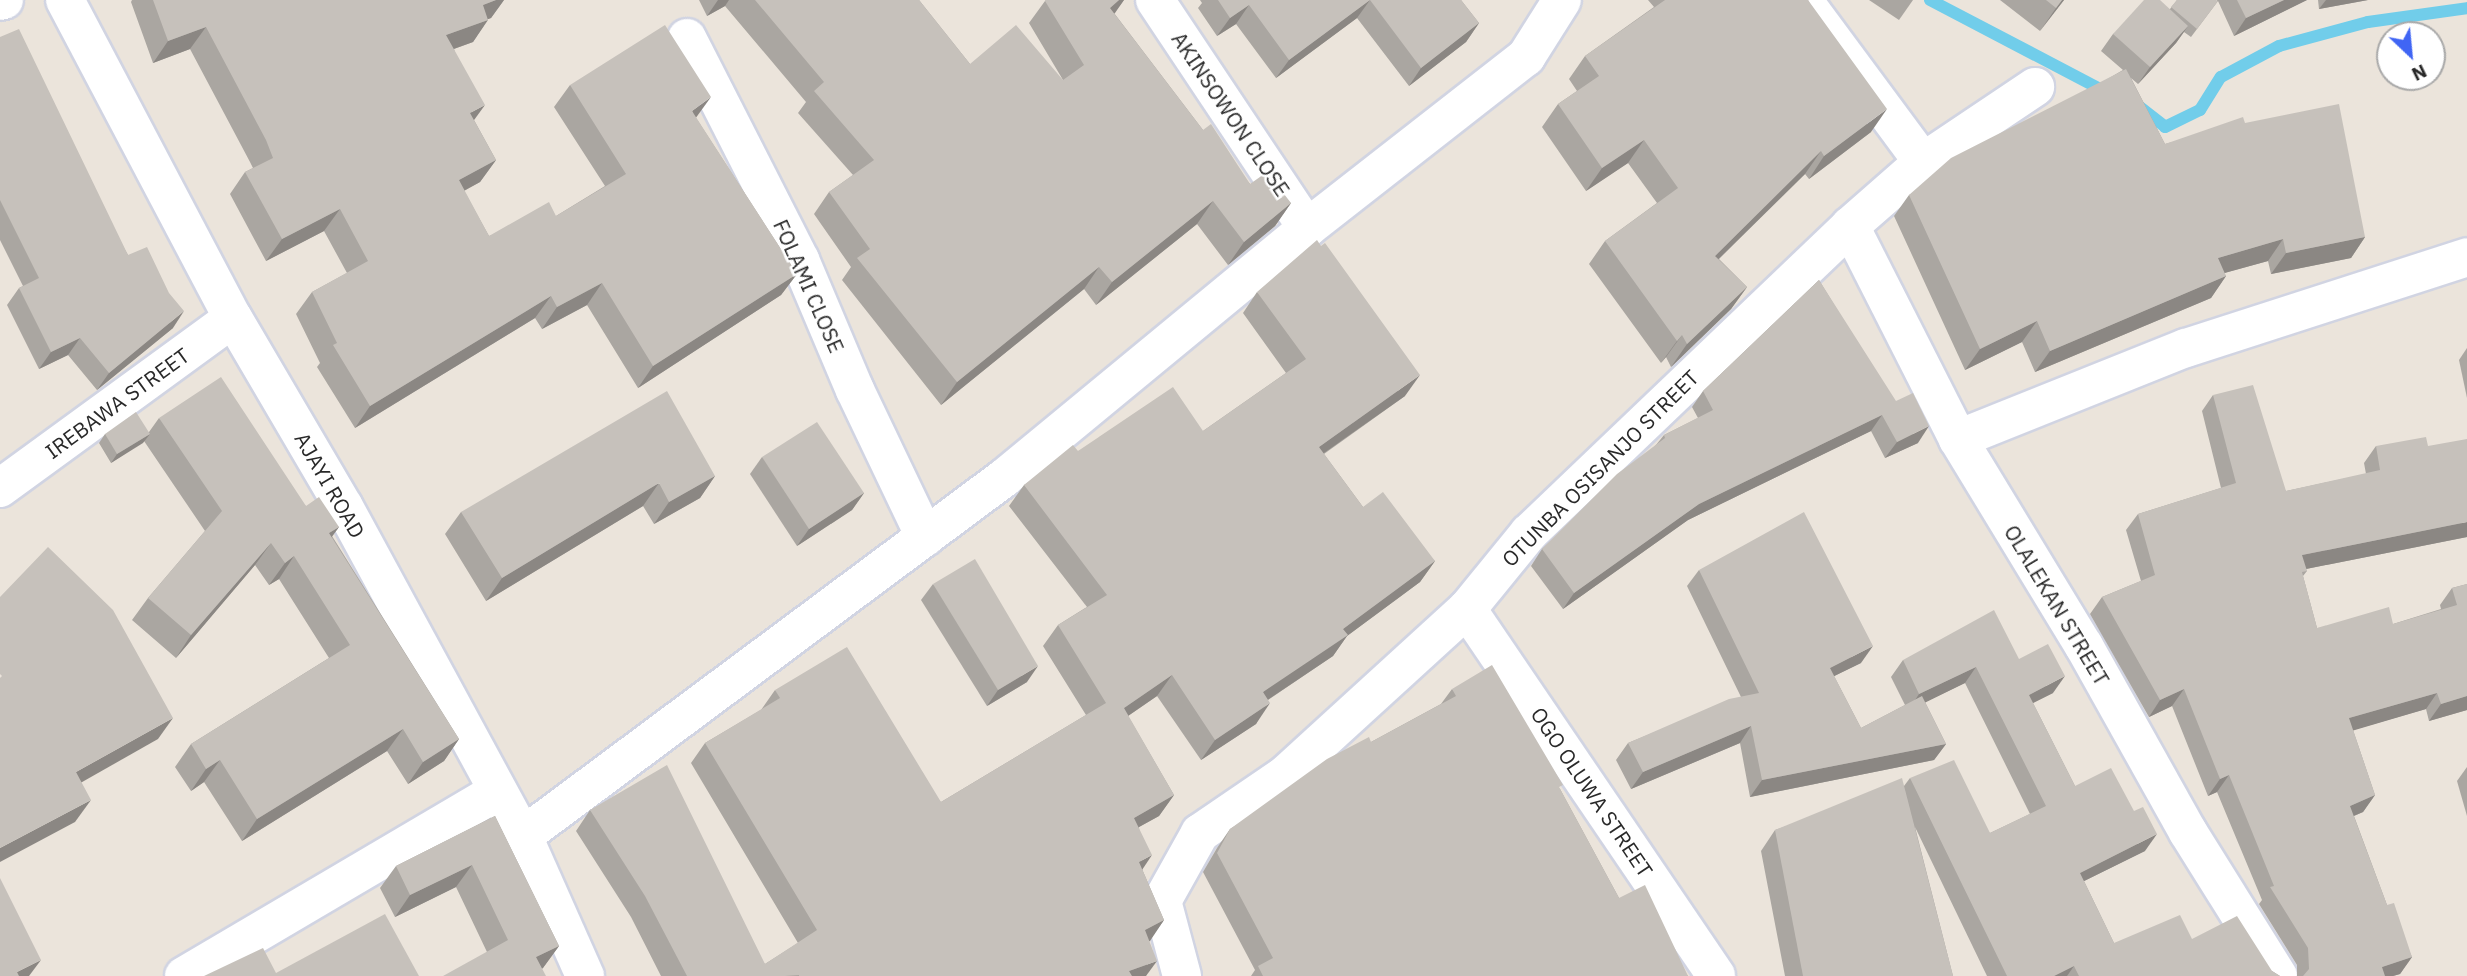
<!DOCTYPE html>
<html>
<head>
<meta charset="utf-8">
<style>
	body { margin:0 }
	#map { position:relative; width:2467px; height:976px; overflow:hidden; background:#ebe4db; font-family:"IBM Plex Sans",sans-serif }
	div>[style] { position:absolute }
	[style*='--x'] { left:calc(var(--x)*1px); top:calc(var(--y)*1px); width:calc(var(--w)*1px); rotate:calc(var(--a)*1deg) }
	.stream>* { height:12px; margin:-6px; padding:0 6px; transform-origin:6px; border-radius:6px; background:#71cdea }
	.roads { filter:drop-shadow(2px 0 #d1d4e2) drop-shadow(-2px 0 #d1d4e2) drop-shadow(0 2px #d1d4e2) drop-shadow(0 -2px #d1d4e2) }
	.minor>* { height:38px; margin:-19px; padding:0 19px; transform-origin:19px; border-radius:19px; background:#fff }
	.wall>* { inset:0; background:#aaa6a1 }
	.shaded-wall>* { inset:0; background:#8b8783 }
	.building>* { inset:0; background:#c6c1bb }
	span { translate:-50% -50%; white-space:nowrap; text-align:center; line-height:1.15; -webkit-text-stroke:5px #fff; paint-order:stroke }
	.street-label { font-size:21px; color:#292929 }
	.north { position:absolute; left:2376px; top:21px; width:70px; height:70px; box-sizing:border-box; background:#fff; border:2px solid #a9a9a9; border-radius:50%; rotate:154deg; font-size:19px; font-weight:700; line-height:28px; text-align:center; color:#292929 }
	.north::after { content:''; display:block; margin:auto; width:24px; height:32px; background:#4065f4; clip-path:polygon(50% 0,100% 100%,50% 72%,0 100%) }
</style>
</head>
<body>
<div id="map">
	<div class="stream">
		<div style="--x:1930;--y:0;--w:199;--a:27.6"></div>
		<div style="--x:2136;--y:104;--w:37;--a:38"></div>
		<div style="--x:2165;--y:127;--w:39;--a:-26"></div>
		<div style="--x:2200;--y:110;--w:39;--a:-58"></div>
		<div style="--x:2221;--y:77;--w:66;--a:-28.1"></div>
		<div style="--x:2279;--y:46;--w:92;--a:-15.1"></div>
		<div style="--x:2368;--y:22;--w:100;--a:-8"></div>
	</div>
	<div class="roads">
		<div class="minor">
			<div style="--x:65;--y:0;--w:360;--a:62.2"></div>
			<div style="--x:233;--y:318;--w:219;--a:59.6"></div>
			<div style="--x:344;--y:507;--w:375;--a:61.5"></div>
			<div style="--x:523;--y:836;--w:153;--a:66.1"></div>
			<div style="--x:1155;--y:0;--w:274;--a:56.3"></div>
			<div style="--x:1803;--y:0;--w:202;--a:53.5"></div>
			<div style="--x:0;--y:1;--w:4;--a:-14"></div>
			<div style="--x:687;--y:38;--w:249;--a:63"></div>
			<div style="--x:800;--y:260;--w:141;--a:67.1"></div>
			<div style="--x:855;--y:390;--w:163;--a:64.5"></div>
			<div style="--x:1850;--y:226;--w:239;--a:63.1"></div>
			<div style="--x:1958;--y:439;--w:242;--a:58.7"></div>
			<div style="--x:2084;--y:646;--w:213;--a:60.8"></div>
			<div style="--x:2188;--y:832;--w:170;--a:58"></div>
			<div style="--x:1958;--y:439;--w:245;--a:-21.8"></div>
			<div style="--x:2186;--y:348;--w:295;--a:-17.9"></div>
			<div style="--x:0;--y:488;--w:288;--a:-36.1"></div>
			<div style="--x:1467;--y:609;--w:443;--a:55.8"></div>
			<div style="--x:523;--y:836;--w:600;--a:-36.66"></div>
			<div style="--x:1004;--y:478;--w:393;--a:-39.5"></div>
			<div style="--x:1307;--y:228;--w:278;--a:-38"></div>
			<div style="--x:1526;--y:57;--w:67;--a:-57.7"></div>
			<div style="--x:184;--y:976;--w:364;--a:-30.5"></div>
			<div style="--x:1182;--y:976;--w:78;--a:-104.9"></div>
			<div style="--x:1162;--y:901;--w:78;--a:-60.8"></div>
			<div style="--x:1200;--y:833;--w:103;--a:-34.3"></div>
			<div style="--x:1285;--y:775;--w:246;--a:-42.4"></div>
			<div style="--x:1467;--y:609;--w:98;--a:-50.8"></div>
			<div style="--x:1529;--y:533;--w:444;--a:-43.7"></div>
			<div style="--x:1850;--y:226;--w:97;--a:-41.2"></div>
			<div style="--x:1923;--y:162;--w:135;--a:-33.8"></div>
		</div>
	</div>
	<div class="wall">
		<div style="clip-path:polygon(132px 0,504px 0,491px 18px,488px 19px,473px 42px,454px 49px,474px 120px,496px 160px,480px 182px,464px 191px,489px 236px,556px 216px,605px 186px,554px 107px,570px 85px,696px 118px,797px 274px,781px 295px,638px 388px,587px 305px,542px 329px,535px 318px,355px 428px,317px 367px,320px 363px,296px 314px,312px 292px,347px 273px,324px 231px,266px 261px,230px 194px,245px 172px,253px 168px,250px 162px,190px 49px,153px 63px,131px 2px)"></div>
		<div style="clip-path:polygon(699px 0,919px 0,970px 64px,1063px 80px,1029px 23px,1045px 1px,1046px 0,1124px 0,1114px 13px,1203px 130px,1250px 184px,1291px 203px,1275px 226px,1228px 265px,1197px 224px,1096px 305px,1084px 289px,941px 405px,842px 280px,851px 267px,814px 214px,829px 192px,853px 175px,798px 113px,806px 102px,725px 6px,707px 16px)"></div>
		<div style="clip-path:polygon(1200px 0,1461px 0,1479px 23px,1466px 42px,1409px 86px,1357px 18px,1276px 78px,1236px 24px,1217px 36px,1198px 8px,1202px 3px)"></div>
		<div style="clip-path:polygon(1648px 0,1808px 0,1871px 132px,1809px 179px,1805px 174px,1719px 259px,1747px 287px,1731px 309px,1671px 367px,1666px 357px,1661px 363px,1589px 264px,1605px 241px,1657px 203px,1628px 163px,1586px 191px,1542px 127px,1558px 104px,1577px 91px,1569px 79px,1585px 56px,1654px 7px)"></div>
		<div style="clip-path:polygon(1869px 0,1913px 0,1899px 20px)"></div>
		<div style="clip-path:polygon(2000px 0,2064px 0,2040px 31px)"></div>
		<div style="clip-path:polygon(2177px 0,2217px 1px,2217px 0,2307px 0,2234px 36px,2218px 1px,2191px 37px,2184px 32px,2176px 43px,2138px 84px,2131px 78px,2165px 144px,2245px 123px,2365px 237px,2351px 258px,2271px 274px,2268px 261px,2224px 273px,2226px 276px,2211px 298px,2035px 372px,2022px 342px,1965px 370px,1894px 216px,1909px 195px,2123px 70px,2101px 51px,2113px 34px,2170px 9px)"></div>
		<div style="clip-path:polygon(2318px 0,2368px 0,2319px 9px)"></div>
		<div style="clip-path:polygon(0 37px,128px 255px,173px 328px,97px 390px,68px 355px,39px 369px,7px 305px,19px 288px,23px 286px,0 240px)"></div>
		<div style="clip-path:polygon(1819px 280px,1918px 443px,1885px 458px,1871px 431px,1688px 520px,1563px 609px,1531px 566px,1542px 549px,1656px 445px,1664px 435px,1698px 418px,1692px 407px,1703px 391px)"></div>
		<div style="clip-path:polygon(1257px 292px,1405px 396px,1324px 454px,1363px 507px,1435px 561px,1420px 582px,1347px 636px,1333px 656px,1268px 700px,1256px 724px,1201px 760px,1157px 696px,1128px 716px,1174px 795px,1159px 816px,1139px 827px,1142px 869px,1164px 920px,1149px 941px,1146px 976px,661px 976px,631px 917px,576px 831px,590px 810px,765px 964px,798px 943px,691px 763px,705px 743px,761px 710px,775px 690px,941px 802px,1086px 715px,1043px 646px,1058px 625px,1087px 607px,1009px 506px,1024px 485px,1078px 451px,1203px 431px,1286px 373px,1243px 313px)"></div>
		<div style="clip-path:polygon(2467px 348px,2467px 398px,2459px 360px)"></div>
		<div style="clip-path:polygon(2213px 395px,2286px 491px,2366px 474px,2364px 463px,2376px 446px,2428px 446px,2467px 537px,2306px 569px,2307px 571px,2303px 576px,2317px 628px,2393px 624px,2441px 609px,2440px 605px,2452px 588px,2467px 584px,2467px 710px,2429px 721px,2426px 709px,2353px 730px,2375px 795px,2363px 812px,2354px 816px,2387px 905px,2412px 957px,2400px 974px,2393px 976px,2297px 976px,2297px 965px,2259px 904px,2262px 900px,2217px 792px,2208px 796px,2172px 706px,2149px 717px,2090px 614px,2102px 597px,2141px 581px,2126px 530px,2138px 514px,2221px 488px,2202px 411px)"></div>
		<div style="clip-path:polygon(159px 418px,306px 506px,339px 527px,332px 536px,459px 739px,444px 761px,408px 784px,387px 751px,242px 841px,204px 782px,191px 791px,175px 767px,191px 744px,329px 658px,279px 579px,269px 585px,255px 565px,176px 658px,132px 620px,148px 598px,205px 531px,144px 441px,111px 463px,99px 443px,105px 434px,149px 432px)"></div>
		<div style="clip-path:polygon(762px 457px,864px 493px,852px 510px,797px 546px,750px 474px)"></div>
		<div style="clip-path:polygon(715px 476px,700px 498px,654px 524px,643px 506px,486px 601px,445px 534px,461px 512px)"></div>
		<div style="clip-path:polygon(1699px 570px,1861px 663px,1834px 676px,1861px 728px,1905px 705px,1891px 677px,1903px 660px,2019px 659px,2053px 693px,2033px 703px,2075px 786px,2145px 851px,2084px 881px,2114px 943px,2192px 939px,2272px 971px,2280px 976px,1987px 976px,1915px 827px,1953px 976px,1785px 976px,1761px 851px,1775px 830px,1904px 786px,1910px 778px,1990px 833px,2030px 814px,1965px 683px,1925px 702px,1946px 744px,1934px 760px,1750px 797px,1740px 743px,1631px 789px,1616px 760px,1628px 743px,1741px 697px,1687px 586px)"></div>
		<div style="clip-path:polygon(933px 584px,1027px 682px,987px 706px,921px 600px)"></div>
		<div style="clip-path:polygon(1452px 689px,1560px 789px,1619px 898px,1688px 976px,1251px 976px,1255px 970px,1203px 872px,1217px 848px,1230px 829px,1371px 742px,1441px 704px)"></div>
		<div style="clip-path:polygon(2467px 767px,2467px 816px,2457px 781px)"></div>
		<div style="clip-path:polygon(495px 816px,559px 946px,542px 969px,487px 952px,456px 887px,395px 917px,380px 888px,396px 866px)"></div>
	</div>
	<div class="shaded-wall">
		<div style="clip-path:polygon(496px 0,504px 0,491px 18px,467px 27px,483px 5px)"></div>
		<div style="clip-path:polygon(718px 0,729px 0,725px 6px,707px 16px)"></div>
		<div style="clip-path:polygon(1119px 0,1124px 0,1115px 13px,1094px 30px,1110px 8px)"></div>
		<div style="clip-path:polygon(1370px 0,1357px 18px,1276px 78px,1289px 60px)"></div>
		<div style="clip-path:polygon(2062px 0,2064px 0,2040px 31px,2056px 8px)"></div>
		<div style="clip-path:polygon(2284px 0,2307px 0,2234px 36px,2246px 18px)"></div>
		<div style="clip-path:polygon(2326px 0,2368px 0,2319px 9px)"></div>
		<div style="clip-path:polygon(1249px 5px,1236px 24px,1217px 36px,1230px 18px)"></div>
		<div style="clip-path:polygon(488px 20px,473px 42px,431px 57px,446px 35px)"></div>
		<div style="clip-path:polygon(1479px 23px,1466px 42px,1409px 86px,1421px 68px)"></div>
		<div style="clip-path:polygon(2188px 26px,2176px 43px,2138px 84px,2150px 67px)"></div>
		<div style="clip-path:polygon(206px 27px,190px 49px,153px 63px,168px 41px)"></div>
		<div style="clip-path:polygon(711px 97px,695px 119px,692px 111px)"></div>
		<div style="clip-path:polygon(485px 105px,469px 127px,470px 113px)"></div>
		<div style="clip-path:polygon(1887px 109px,1871px 132px,1809px 179px,1824px 156px)"></div>
		<div style="clip-path:polygon(1644px 140px,1628px 163px,1586px 191px,1602px 168px)"></div>
		<div style="clip-path:polygon(1821px 151px,1805px 174px,1699px 278px,1715px 256px)"></div>
		<div style="clip-path:polygon(496px 160px,480px 182px,443px 202px,459px 180px)"></div>
		<div style="clip-path:polygon(1213px 201px,1197px 224px,1096px 305px,1112px 282px)"></div>
		<div style="clip-path:polygon(1291px 203px,1275px 226px,1228px 265px,1244px 242px)"></div>
		<div style="clip-path:polygon(340px 209px,324px 231px,266px 261px,282px 239px)"></div>
		<div style="clip-path:polygon(2365px 237px,2351px 258px,2271px 274px,2286px 253px)"></div>
		<div style="clip-path:polygon(2283px 239px,2268px 261px,2203px 279px,2218px 258px)"></div>
		<div style="clip-path:polygon(1099px 267px,1084px 289px,941px 405px,957px 382px)"></div>
		<div style="clip-path:polygon(797px 274px,781px 295px,638px 388px,653px 366px)"></div>
		<div style="clip-path:polygon(2226px 276px,2211px 298px,2035px 372px,2050px 351px)"></div>
		<div style="clip-path:polygon(602px 283px,587px 305px,542px 329px,557px 307px)"></div>
		<div style="clip-path:polygon(1747px 287px,1731px 309px,1671px 367px,1687px 344px)"></div>
		<div style="clip-path:polygon(551px 296px,535px 318px,355px 428px,370px 406px)"></div>
		<div style="clip-path:polygon(184px 311px,173px 328px,97px 390px,109px 373px)"></div>
		<div style="clip-path:polygon(2037px 321px,2022px 342px,1965px 370px,1980px 349px)"></div>
		<div style="clip-path:polygon(1682px 335px,1666px 357px,1661px 363px,1677px 341px)"></div>
		<div style="clip-path:polygon(80px 338px,68px 355px,39px 369px,51px 352px)"></div>
		<div style="clip-path:polygon(1420px 375px,1405px 396px,1304px 467px,1319px 447px)"></div>
		<div style="clip-path:polygon(1882px 415px,1871px 431px,1688px 520px,1563px 609px,1574px 593px,1699px 504px)"></div>
		<div style="clip-path:polygon(1929px 426px,1918px 443px,1885px 458px,1897px 442px)"></div>
		<div style="clip-path:polygon(150px 434px,143px 443px,111px 463px,117px 454px)"></div>
		<div style="clip-path:polygon(715px 476px,700px 498px,654px 524px,669px 502px)"></div>
		<div style="clip-path:polygon(659px 483px,643px 506px,486px 601px,502px 578px)"></div>
		<div style="clip-path:polygon(864px 493px,852px 510px,797px 546px,809px 529px)"></div>
		<div style="clip-path:polygon(2467px 522px,2467px 537px,2291px 572px,2302px 555px)"></div>
		<div style="clip-path:polygon(339px 527px,323px 549px,329px 533px)"></div>
		<div style="clip-path:polygon(271px 543px,255px 565px,176px 658px,191px 635px)"></div>
		<div style="clip-path:polygon(294px 556px,279px 579px,269px 585px,285px 563px)"></div>
		<div style="clip-path:polygon(1435px 561px,1420px 582px,1347px 636px,1333px 656px,1248px 713px,1263px 692px,1343px 629px)"></div>
		<div style="clip-path:polygon(1873px 646px,1861px 663px,1818px 684px,1830px 668px)"></div>
		<div style="clip-path:polygon(1038px 666px,1027px 682px,987px 706px,998px 690px)"></div>
		<div style="clip-path:polygon(1976px 667px,1965px 683px,1908px 711px,1919px 694px)"></div>
		<div style="clip-path:polygon(1172px 675px,1157px 696px,1109px 729px,1124px 708px)"></div>
		<div style="clip-path:polygon(2065px 676px,2053px 693px,2017px 711px,2029px 695px)"></div>
		<div style="clip-path:polygon(2184px 689px,2172px 706px,2149px 717px,2160px 700px)"></div>
		<div style="clip-path:polygon(2437px 693px,2426px 709px,2338px 735px,2349px 718px)"></div>
		<div style="clip-path:polygon(2467px 696px,2467px 710px,2429px 721px,2441px 704px)"></div>
		<div style="clip-path:polygon(1270px 703px,1256px 724px,1201px 760px,1215px 740px)"></div>
		<div style="clip-path:polygon(173px 718px,158px 739px,61px 794px,76px 772px)"></div>
		<div style="clip-path:polygon(1751px 726px,1740px 743px,1631px 789px,1643px 772px)"></div>
		<div style="clip-path:polygon(403px 729px,387px 751px,242px 841px,257px 819px)"></div>
		<div style="clip-path:polygon(459px 739px,444px 761px,408px 784px,423px 762px)"></div>
		<div style="clip-path:polygon(1946px 744px,1934px 760px,1750px 797px,1762px 780px)"></div>
		<div style="clip-path:polygon(220px 760px,204px 782px,191px 791px,206px 769px)"></div>
		<div style="clip-path:polygon(2229px 775px,2217px 792px,2208px 796px,2220px 779px)"></div>
		<div style="clip-path:polygon(1174px 795px,1159px 816px,1119px 838px,1134px 818px)"></div>
		<div style="clip-path:polygon(2375px 795px,2363px 812px,2339px 822px,2350px 806px)"></div>
		<div style="clip-path:polygon(91px 800px,75px 822px,0 862px,0 848px)"></div>
		<div style="clip-path:polygon(2157px 834px,2145px 851px,2068px 889px,2080px 873px)"></div>
		<div style="clip-path:polygon(1152px 855px,1138px 876px,1139px 862px)"></div>
		<div style="clip-path:polygon(472px 865px,456px 887px,395px 917px,410px 895px)"></div>
		<div style="clip-path:polygon(1164px 920px,1150px 941px,1130px 950px,1145px 930px)"></div>
		<div style="clip-path:polygon(559px 946px,543px 968px,527px 976px,536px 957px)"></div>
		<div style="clip-path:polygon(2412px 957px,2400px 974px,2393px 976px,2376px 976px,2382px 967px)"></div>
		<div style="clip-path:polygon(41px 960px,29px 976px,14px 976px,17px 972px)"></div>
		<div style="clip-path:polygon(1157px 961px,1146px 976px,1126px 976px,1129px 971px)"></div>
		<div style="clip-path:polygon(2074px 966px,2067px 976px,2054px 976px)"></div>
	</div>
	<div class="building">
		<div style="clip-path:polygon(153px 0,496px 0,483px 5px,488px 20px,446px 35px,485px 105px,470px 113px,496px 160px,459px 180px,489px 236px,549px 202px,556px 216px,626px 174px,570px 85px,665px 25px,711px 97px,692px 111px,797px 274px,653px 366px,602px 283px,557px 307px,551px 296px,370px 406px,333px 345px,337px 343px,312px 292px,368px 261px,340px 209px,282px 239px,245px 172px,273px 158px,266px 140px,206px 27px,168px 41px)"></div>
		<div style="clip-path:polygon(755px 0,919px 0,970px 64px,1016px 25px,1063px 80px,1084px 65px,1045px 1px,1046px 0,1119px 0,1110px 8px,1203px 130px,1211px 124px,1250px 184px,1267px 172px,1291px 203px,1244px 242px,1213px 201px,1112px 282px,1099px 267px,957px 382px,857px 258px,870px 249px,829px 192px,874px 160px,814px 91px,824px 82px)"></div>
		<div style="clip-path:polygon(1218px 0,1461px 0,1479px 23px,1421px 68px,1370px 0,1289px 60px,1249px 5px,1230px 18px)"></div>
		<div style="clip-path:polygon(1665px 0,1808px 0,1887px 109px,1824px 156px,1821px 151px,1715px 256px,1747px 287px,1687px 344px,1682px 335px,1677px 341px,1605px 241px,1678px 188px,1644px 140px,1602px 168px,1558px 104px,1599px 76px,1585px 56px)"></div>
		<div style="clip-path:polygon(2046px 0,2062px 0,2056px 8px)"></div>
		<div style="clip-path:polygon(2144px 0,2160px 0,2188px 26px,2150px 67px,2113px 34px)"></div>
		<div style="clip-path:polygon(2177px 0,2216px 0,2218px 1px,2197px 29px,2171px 7px)"></div>
		<div style="clip-path:polygon(2237px 0,2284px 0,2246px 18px)"></div>
		<div style="clip-path:polygon(19px 29px,128px 255px,147px 247px,169px 293px,184px 311px,109px 373px,80px 338px,51px 352px,19px 288px,39px 278px,0 200px,0 37px)"></div>
		<div style="clip-path:polygon(2126px 69px,2165px 144px,2243px 117px,2245px 123px,2339px 104px,2365px 237px,2286px 253px,2283px 239px,2218px 258px,2226px 276px,2050px 351px,2037px 321px,1980px 349px,1909px 195px,1951px 158px)"></div>
		<div style="clip-path:polygon(1317px 240px,1321px 246px,1325px 243px,1420px 375px,1319px 447px,1363px 507px,1383px 492px,1435px 561px,1343px 629px,1348px 635px,1263px 692px,1270px 703px,1215px 740px,1172px 675px,1124px 708px,1174px 795px,1134px 818px,1152px 855px,1139px 862px,1164px 920px,1145px 930px,1157px 961px,1129px 971px,1132px 976px,799px 976px,799px 975px,785px 976px,687px 976px,645px 896px,590px 810px,667px 765px,765px 964px,817px 930px,705px 743px,780px 698px,775px 690px,847px 647px,941px 802px,1106px 703px,1058px 625px,1107px 595px,1024px 485px,1073px 445px,1078px 451px,1173px 387px,1203px 431px,1306px 359px,1257px 292px)"></div>
		<div style="clip-path:polygon(1819px 280px,1896px 401px,1913px 393px,1929px 426px,1897px 442px,1882px 415px,1699px 504px,1574px 593px,1542px 549px,1617px 474px,1665px 438px,1664px 435px,1713px 410px,1703px 391px)"></div>
		<div style="clip-path:polygon(221px 377px,306px 506px,319px 497px,339px 527px,329px 533px,459px 739px,423px 762px,403px 729px,257px 819px,220px 760px,206px 769px,191px 744px,350px 645px,294px 556px,285px 563px,271px 543px,191px 635px,148px 598px,222px 511px,159px 418px)"></div>
		<div style="clip-path:polygon(2253px 385px,2286px 491px,2380px 470px,2376px 446px,2426px 437px,2428px 446px,2467px 439px,2467px 522px,2302px 555px,2307px 571px,2302px 572px,2317px 628px,2389px 607px,2393px 624px,2457px 605px,2452px 588px,2467px 584px,2467px 696px,2441px 704px,2437px 693px,2349px 718px,2375px 795px,2350px 806px,2387px 905px,2394px 903px,2412px 957px,2382px 967px,2385px 976px,2303px 976px,2309px 969px,2308px 948px,2270px 887px,2274px 886px,2229px 775px,2220px 779px,2184px 689px,2160px 700px,2102px 597px,2155px 575px,2138px 514px,2236px 483px,2213px 395px)"></div>
		<div style="clip-path:polygon(667px 391px,715px 476px,669px 502px,659px 483px,502px 578px,461px 512px)"></div>
		<div style="clip-path:polygon(136px 412px,150px 434px,117px 454px,105px 434px)"></div>
		<div style="clip-path:polygon(817px 422px,864px 493px,809px 529px,762px 457px)"></div>
		<div style="clip-path:polygon(1804px 512px,1873px 646px,1830px 668px,1861px 728px,1922px 696px,1946px 744px,1762px 780px,1751px 726px,1643px 772px,1628px 743px,1729px 699px,1759px 693px,1699px 570px)"></div>
		<div style="clip-path:polygon(48px 547px,113px 610px,173px 718px,76px 772px,91px 800px,0 848px,0 678px,2px 676px,0 674px,0 597px)"></div>
		<div style="clip-path:polygon(975px 559px,1038px 666px,998px 690px,933px 584px)"></div>
		<div style="clip-path:polygon(1994px 610px,2019px 659px,2048px 644px,2065px 676px,2029px 695px,2075px 786px,2111px 768px,2134px 811px,2143px 807px,2157px 834px,2080px 873px,2114px 943px,2180px 915px,2192px 939px,2237px 916px,2272px 971px,2280px 976px,2079px 976px,2074px 966px,2054px 976px,2007px 976px,1910px 778px,1954px 760px,1990px 833px,2046px 806px,1976px 667px,1919px 694px,1903px 660px)"></div>
		<div style="clip-path:polygon(1492px 665px,1563px 785px,1559px 787px,1619px 898px,1645px 885px,1688px 976px,1263px 976px,1258px 966px,1273px 958px,1217px 853px,1230px 829px,1327px 759px,1369px 737px,1371px 742px,1456px 696px,1452px 689px)"></div>
		<div style="clip-path:polygon(1902px 778px,1953px 976px,1803px 976px,1775px 830px)"></div>
		<div style="clip-path:polygon(495px 816px,559px 946px,536px 957px,546px 976px,443px 976px,508px 940px,472px 865px,410px 895px,396px 866px)"></div>
		<div style="clip-path:polygon(0 878px,41px 960px,17px 972px,19px 976px,0 976px)"></div>
		<div style="clip-path:polygon(385px 914px,419px 976px,204px 976px,263px 948px,276px 973px)"></div>
	</div>
	<div class="street-label">
		<span style="left:1231px;top:114px;rotate:56deg">AKINSOWON CLOSE</span>
		<span style="left:809px;top:286px;rotate:66deg">FOLAMI CLOSE</span>
		<span style="left:117px;top:403px;rotate:-36deg">IREBAWA STREET</span>
		<span style="left:1600px;top:468px;rotate:-45deg">OTUNBA OSISANJO STREET</span>
		<span style="left:330px;top:485px;rotate:60deg">AJAYI ROAD</span>
		<span style="left:2057px;top:605px;rotate:59deg">OLALEKAN STREET</span>
		<span style="left:1592px;top:792px;rotate:56deg">OGO OLUWA STREET</span>
	</div>
	<div class="north">N</div>
</div>
</body>
</html>
